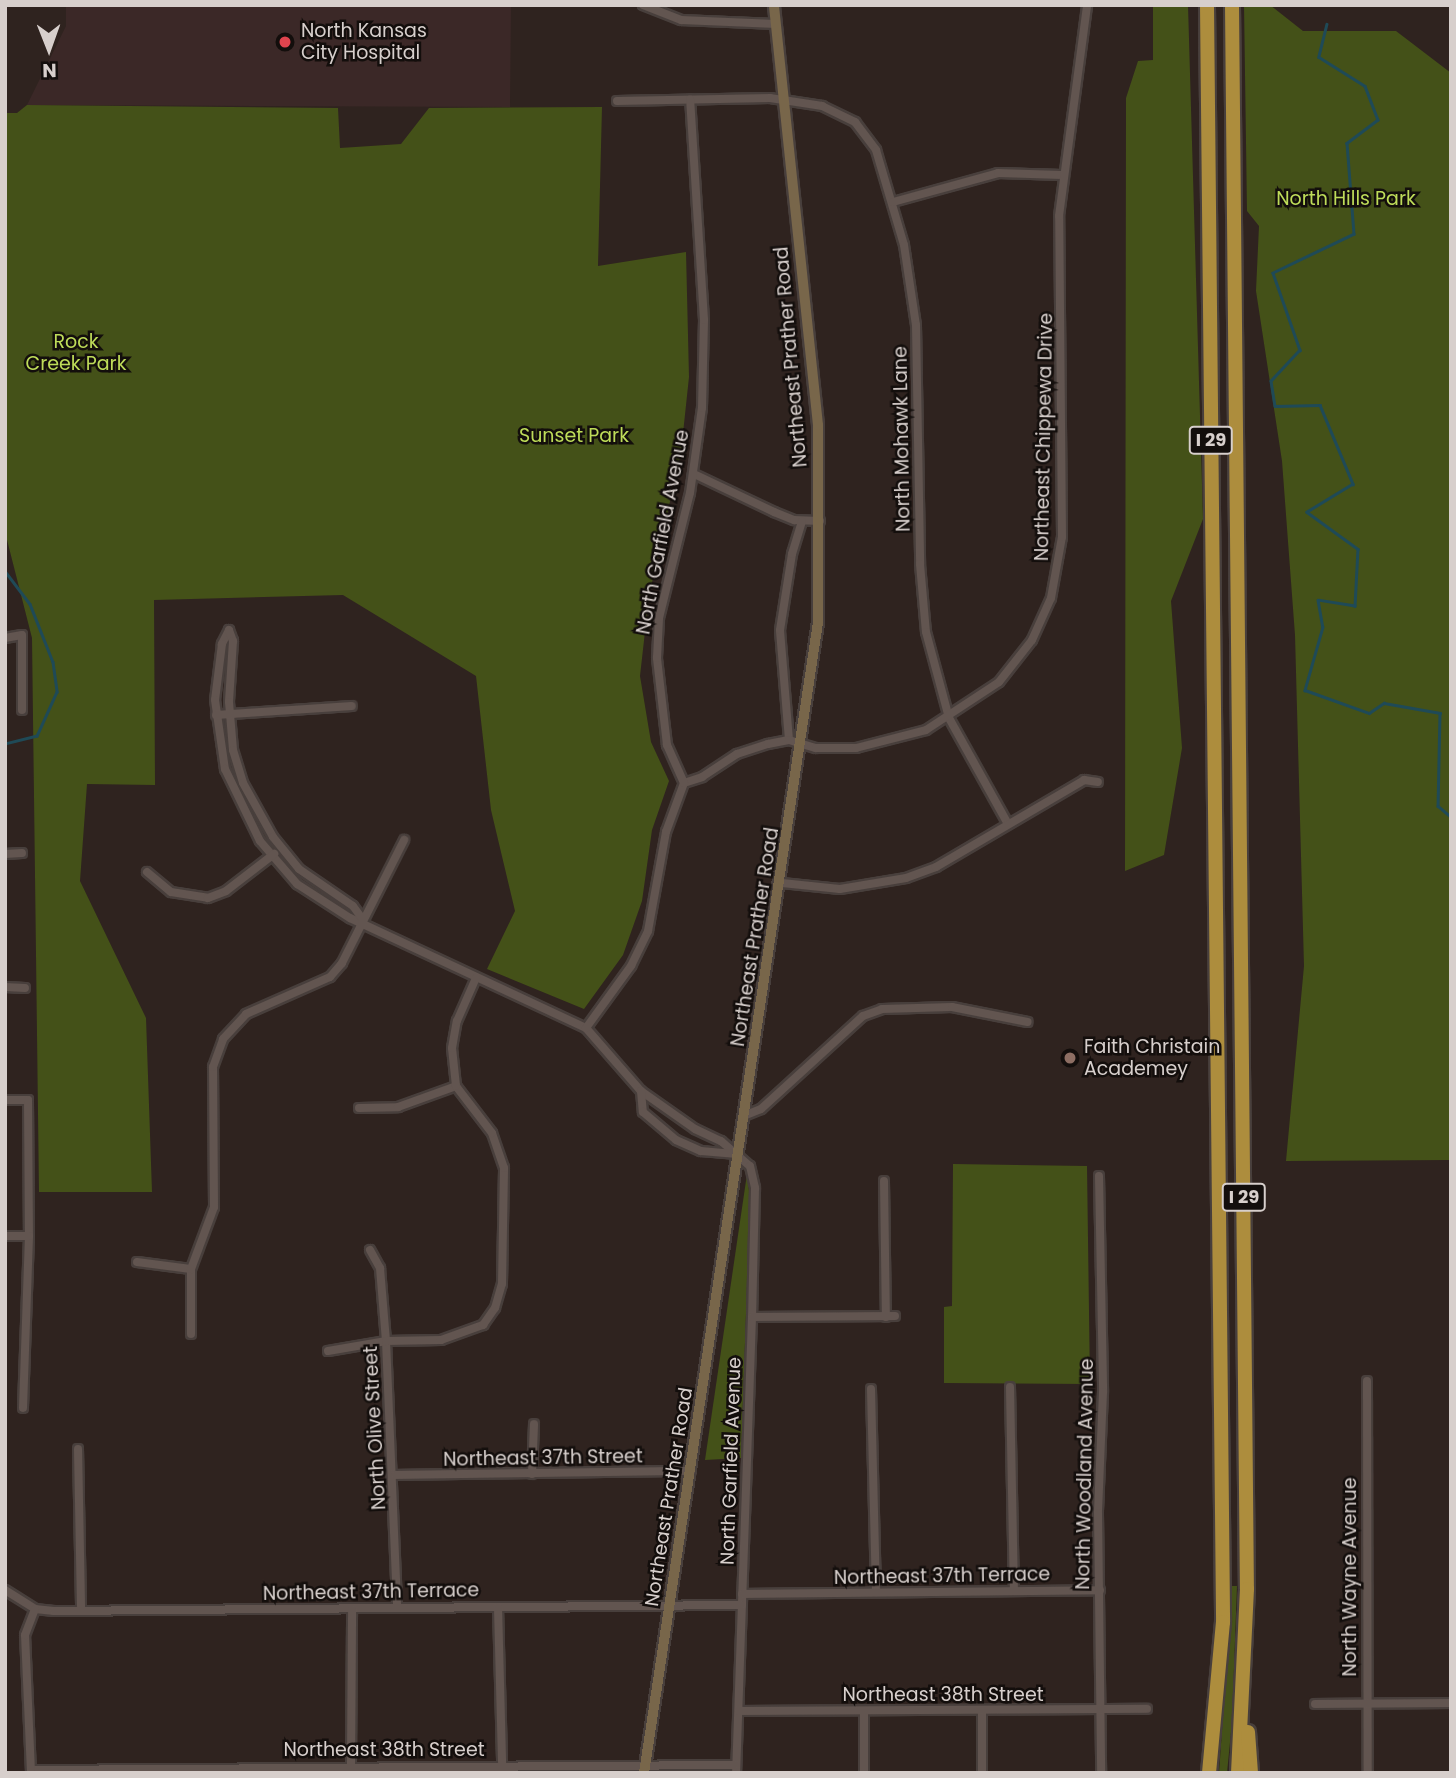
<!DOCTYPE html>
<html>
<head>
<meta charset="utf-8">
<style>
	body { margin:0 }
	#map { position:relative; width:1456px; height:1778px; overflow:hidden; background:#2f231f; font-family:Poppins,sans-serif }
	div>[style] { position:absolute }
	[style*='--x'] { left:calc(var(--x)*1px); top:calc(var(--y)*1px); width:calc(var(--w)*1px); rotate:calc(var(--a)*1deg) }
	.medical>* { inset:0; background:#3b2827 }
	.green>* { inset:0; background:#445118 }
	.stream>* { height:2.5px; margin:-1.25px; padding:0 1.25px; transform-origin:1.25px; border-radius:1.25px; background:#1f4a57 }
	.roads { filter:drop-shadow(2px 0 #483f3c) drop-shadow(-2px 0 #483f3c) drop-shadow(0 2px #483f3c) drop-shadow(0 -2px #483f3c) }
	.minor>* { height:8px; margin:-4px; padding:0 4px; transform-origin:4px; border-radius:4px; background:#625550 }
	.secondary>* { height:10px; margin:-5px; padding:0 5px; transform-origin:5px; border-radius:5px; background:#78664a }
	.motorway>* { height:14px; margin:-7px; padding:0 7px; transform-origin:7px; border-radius:7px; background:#ad8d3d }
	.dots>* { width:19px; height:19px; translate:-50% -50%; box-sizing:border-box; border:4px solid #130e0c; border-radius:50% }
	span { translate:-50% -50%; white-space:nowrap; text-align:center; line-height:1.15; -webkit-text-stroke:5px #130e0c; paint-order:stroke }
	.shield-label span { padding:2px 5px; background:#130e0c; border:2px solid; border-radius:5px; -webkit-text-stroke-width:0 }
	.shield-label { font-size:18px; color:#d7cfcc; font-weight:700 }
	.poi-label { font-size:19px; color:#d7cfcc }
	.left { translate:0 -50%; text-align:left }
	.park-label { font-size:19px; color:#bedc59 }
	.street-label { font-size:19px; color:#d7cfcc }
	.frame { position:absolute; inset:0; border:7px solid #d7cfcc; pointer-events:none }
	.north { position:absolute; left:14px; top:14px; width:70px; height:70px; -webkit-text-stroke:5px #130e0c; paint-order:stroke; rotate:179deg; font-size:19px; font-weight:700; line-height:28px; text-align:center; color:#d7cfcc }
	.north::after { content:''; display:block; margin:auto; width:24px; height:32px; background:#d7cfcc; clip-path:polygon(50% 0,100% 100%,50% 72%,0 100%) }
</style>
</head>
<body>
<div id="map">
	<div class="medical">
		<div style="clip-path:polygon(66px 5px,511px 5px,510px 107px,27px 105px,66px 26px)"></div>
	</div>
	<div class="green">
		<div style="clip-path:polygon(1153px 5px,1188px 5px,1203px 519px,1171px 601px,1182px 748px,1164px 855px,1125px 871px,1126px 98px,1138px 61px,1153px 60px)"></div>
		<div style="clip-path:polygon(1244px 5px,1270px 5px,1303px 31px,1396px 31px,1451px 73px,1451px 1160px,1286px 1161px,1304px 966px,1295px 635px,1282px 461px,1256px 291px,1259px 226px,1247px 211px)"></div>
		<div style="clip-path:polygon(27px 105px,338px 108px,340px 148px,401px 144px,429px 108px,602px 107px,598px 266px,686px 252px,689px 377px,681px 452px,649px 596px,640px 676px,651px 742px,669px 781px,652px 830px,642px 901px,623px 955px,584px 1009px,487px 969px,515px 911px,491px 810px,476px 676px,343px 595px,154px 600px,155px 785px,87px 784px,80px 881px,146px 1018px,152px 1192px,39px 1192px,32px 638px,5px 532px,5px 113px,17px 113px)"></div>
		<div style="clip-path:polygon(953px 1164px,1087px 1166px,1090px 1384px,944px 1383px,944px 1307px,952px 1306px)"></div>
		<div style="clip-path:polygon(747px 1174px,750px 1199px,741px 1458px,705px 1460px)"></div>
		<div style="clip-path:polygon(1232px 1586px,1237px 1586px,1232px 1722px,1227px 1773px,1219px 1773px)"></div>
	</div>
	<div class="stream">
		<div style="--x:1327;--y:24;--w:34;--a:104"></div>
		<div style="--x:1319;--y:57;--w:54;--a:32.2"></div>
		<div style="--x:1365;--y:86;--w:36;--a:69"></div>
		<div style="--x:1378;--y:120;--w:39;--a:143"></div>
		<div style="--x:1347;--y:143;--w:91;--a:85.6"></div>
		<div style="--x:1354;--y:234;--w:90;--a:154.3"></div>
		<div style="--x:1273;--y:273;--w:82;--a:70.7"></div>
		<div style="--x:1300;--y:350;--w:42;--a:133.1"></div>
		<div style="--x:1271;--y:381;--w:25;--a:81"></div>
		<div style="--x:1275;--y:406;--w:45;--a:-1.3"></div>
		<div style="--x:1320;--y:405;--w:86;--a:67.3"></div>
		<div style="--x:1353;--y:484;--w:54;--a:148.7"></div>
		<div style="--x:1307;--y:512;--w:63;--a:36"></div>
		<div style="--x:1358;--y:549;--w:57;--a:93"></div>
		<div style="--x:1355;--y:606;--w:37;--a:-171"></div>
		<div style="--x:1318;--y:600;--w:27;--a:80"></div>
		<div style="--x:1323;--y:627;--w:66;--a:105.9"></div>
		<div style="--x:1305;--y:690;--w:68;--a:19.8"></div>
		<div style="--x:1369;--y:713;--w:18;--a:-34"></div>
		<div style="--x:1384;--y:703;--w:57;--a:10.1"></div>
		<div style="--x:1440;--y:713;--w:93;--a:91.2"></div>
		<div style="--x:1438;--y:806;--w:17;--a:40"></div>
		<div style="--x:5;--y:571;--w:41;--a:52.9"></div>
		<div style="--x:30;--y:604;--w:62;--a:68.4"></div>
		<div style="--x:53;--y:662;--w:30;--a:82"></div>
		<div style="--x:57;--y:692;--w:48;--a:114.4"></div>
		<div style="--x:37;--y:736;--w:33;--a:166"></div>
	</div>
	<div class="roads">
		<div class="minor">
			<div style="--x:643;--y:5;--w:41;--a:21.5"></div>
			<div style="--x:681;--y:20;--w:95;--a:2.4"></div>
			<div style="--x:617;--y:101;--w:153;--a:-1.1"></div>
			<div style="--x:770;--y:98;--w:53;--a:8.7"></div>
			<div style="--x:822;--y:106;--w:37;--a:26"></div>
			<div style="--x:855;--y:122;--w:35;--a:53"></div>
			<div style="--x:876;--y:150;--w:99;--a:73.6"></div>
			<div style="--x:904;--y:245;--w:81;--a:81.5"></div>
			<div style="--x:916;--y:325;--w:239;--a:89"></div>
			<div style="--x:920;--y:564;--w:68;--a:85"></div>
			<div style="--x:926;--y:632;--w:89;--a:75"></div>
			<div style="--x:949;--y:718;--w:121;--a:60.9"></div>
			<div style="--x:893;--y:202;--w:109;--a:-15.4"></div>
			<div style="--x:998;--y:173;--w:64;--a:1.8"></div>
			<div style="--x:694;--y:474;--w:89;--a:25.4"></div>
			<div style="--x:774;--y:512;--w:22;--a:22"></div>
			<div style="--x:794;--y:520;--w:26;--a:2"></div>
			<div style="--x:229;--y:630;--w:16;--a:117"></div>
			<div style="--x:222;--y:644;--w:56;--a:97.1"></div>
			<div style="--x:215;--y:700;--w:70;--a:81.8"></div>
			<div style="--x:225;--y:769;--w:80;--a:64.1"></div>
			<div style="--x:260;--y:841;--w:57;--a:49.3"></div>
			<div style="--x:297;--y:884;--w:63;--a:32.7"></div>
			<div style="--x:350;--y:918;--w:260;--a:25"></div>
			<div style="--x:586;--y:1028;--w:84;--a:48.9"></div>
			<div style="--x:641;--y:1091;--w:66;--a:35.1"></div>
			<div style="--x:695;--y:1129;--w:29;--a:25"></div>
			<div style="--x:721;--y:1141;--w:38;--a:41"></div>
			<div style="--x:750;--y:1166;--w:23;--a:77"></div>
			<div style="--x:755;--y:1188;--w:129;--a:91.3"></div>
			<div style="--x:752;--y:1317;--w:456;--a:92"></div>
			<div style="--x:229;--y:630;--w:12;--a:70"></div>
			<div style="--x:233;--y:641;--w:61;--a:93.8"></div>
			<div style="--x:229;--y:702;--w:48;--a:85.2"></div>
			<div style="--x:233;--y:750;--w:34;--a:73"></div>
			<div style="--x:243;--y:783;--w:62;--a:60.9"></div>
			<div style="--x:273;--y:837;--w:41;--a:50.9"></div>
			<div style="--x:299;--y:869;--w:65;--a:34.4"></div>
			<div style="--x:353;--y:906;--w:17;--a:54"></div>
			<div style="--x:5;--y:638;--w:17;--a:-10"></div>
			<div style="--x:22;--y:635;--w:75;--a:90"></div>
			<div style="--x:216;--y:715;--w:136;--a:-3.8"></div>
			<div style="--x:789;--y:740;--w:110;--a:-94.7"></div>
			<div style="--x:780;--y:630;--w:77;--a:-81"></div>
			<div style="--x:792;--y:554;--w:34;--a:-73"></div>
			<div style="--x:684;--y:783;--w:19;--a:-18"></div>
			<div style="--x:702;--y:777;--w:42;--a:-33.3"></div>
			<div style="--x:737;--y:754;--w:33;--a:-18"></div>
			<div style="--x:768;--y:744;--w:21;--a:-11"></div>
			<div style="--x:789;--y:740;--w:28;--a:17"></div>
			<div style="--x:816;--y:748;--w:40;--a:0"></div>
			<div style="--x:856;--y:748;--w:72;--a:-14.4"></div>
			<div style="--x:926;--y:730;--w:87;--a:-33.3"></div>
			<div style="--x:999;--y:682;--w:53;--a:-51.8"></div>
			<div style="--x:1032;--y:640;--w:46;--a:-65.7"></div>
			<div style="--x:1051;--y:598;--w:62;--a:-79.8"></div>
			<div style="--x:1062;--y:537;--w:321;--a:-90.5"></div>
			<div style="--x:1059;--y:216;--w:213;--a:-82.4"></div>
			<div style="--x:5;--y:854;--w:17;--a:-3"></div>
			<div style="--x:147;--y:872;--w:31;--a:40"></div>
			<div style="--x:171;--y:892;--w:37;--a:9"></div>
			<div style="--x:208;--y:898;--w:19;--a:-21"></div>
			<div style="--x:226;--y:891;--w:61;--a:-37.6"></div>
			<div style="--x:782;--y:883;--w:58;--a:5.9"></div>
			<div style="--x:840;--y:889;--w:67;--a:-9.5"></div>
			<div style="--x:906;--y:878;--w:32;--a:-20"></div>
			<div style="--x:936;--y:867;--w:172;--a:-30.4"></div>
			<div style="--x:1084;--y:780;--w:14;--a:8"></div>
			<div style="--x:5;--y:987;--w:20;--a:3"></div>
			<div style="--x:586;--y:1028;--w:77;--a:-54"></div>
			<div style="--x:631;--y:966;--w:39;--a:-64"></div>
			<div style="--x:648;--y:931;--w:101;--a:-79.7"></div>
			<div style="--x:666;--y:832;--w:52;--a:-69.8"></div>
			<div style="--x:684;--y:783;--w:42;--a:-114.1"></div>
			<div style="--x:667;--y:745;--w:88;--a:-96.6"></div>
			<div style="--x:657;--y:658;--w:40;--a:-87.1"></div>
			<div style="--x:659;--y:618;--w:129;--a:-76.1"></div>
			<div style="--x:690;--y:493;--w:86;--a:-82"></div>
			<div style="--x:702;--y:408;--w:88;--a:-88.7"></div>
			<div style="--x:704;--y:320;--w:221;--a:-93.6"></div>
			<div style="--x:641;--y:1091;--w:21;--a:85"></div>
			<div style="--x:643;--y:1112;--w:43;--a:40.3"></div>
			<div style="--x:676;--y:1140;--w:27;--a:24"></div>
			<div style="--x:701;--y:1151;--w:36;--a:5"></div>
			<div style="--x:5;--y:1100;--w:23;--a:0"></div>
			<div style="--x:28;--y:1100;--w:136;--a:89.6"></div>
			<div style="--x:29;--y:1236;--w:172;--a:92"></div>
			<div style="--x:359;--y:1108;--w:39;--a:-1"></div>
			<div style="--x:398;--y:1107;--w:62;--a:-19.9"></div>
			<div style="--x:746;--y:1115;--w:16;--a:-22"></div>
			<div style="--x:761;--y:1109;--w:138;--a:-42.4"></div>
			<div style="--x:863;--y:1016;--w:20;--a:-20"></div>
			<div style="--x:882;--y:1009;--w:70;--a:-1.6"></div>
			<div style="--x:952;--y:1007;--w:77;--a:11.2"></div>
			<div style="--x:1099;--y:1176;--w:216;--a:88.9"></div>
			<div style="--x:1103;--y:1392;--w:121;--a:92.4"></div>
			<div style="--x:1098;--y:1513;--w:260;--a:89.3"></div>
			<div style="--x:884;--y:1181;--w:136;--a:89.2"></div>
			<div style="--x:5;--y:1236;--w:24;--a:0"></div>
			<div style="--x:370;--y:1250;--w:21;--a:61"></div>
			<div style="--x:380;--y:1268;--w:73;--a:85.3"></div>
			<div style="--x:386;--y:1341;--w:267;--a:87.6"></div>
			<div style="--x:137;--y:1262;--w:54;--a:7.4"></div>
			<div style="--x:752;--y:1317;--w:143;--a:-0.4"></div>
			<div style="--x:191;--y:1334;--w:65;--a:-90"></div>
			<div style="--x:191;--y:1269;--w:66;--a:-69.6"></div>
			<div style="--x:214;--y:1207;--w:140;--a:-90.4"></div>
			<div style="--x:213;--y:1067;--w:30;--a:-70"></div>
			<div style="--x:223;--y:1039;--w:34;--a:-47"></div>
			<div style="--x:246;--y:1014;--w:92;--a:-23.8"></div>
			<div style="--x:330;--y:977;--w:18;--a:-49"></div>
			<div style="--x:342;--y:963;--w:138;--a:-63.2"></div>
			<div style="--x:328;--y:1351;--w:59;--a:-9.8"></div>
			<div style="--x:386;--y:1341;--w:55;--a:-1"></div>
			<div style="--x:441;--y:1340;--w:45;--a:-19.7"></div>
			<div style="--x:483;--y:1325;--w:21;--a:-55"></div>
			<div style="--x:495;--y:1308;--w:25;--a:-74"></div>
			<div style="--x:502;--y:1284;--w:116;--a:-89"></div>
			<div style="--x:504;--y:1168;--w:37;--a:-109"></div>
			<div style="--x:492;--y:1133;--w:59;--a:-127.5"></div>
			<div style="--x:456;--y:1086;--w:38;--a:-96"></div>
			<div style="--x:452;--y:1048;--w:27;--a:-80"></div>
			<div style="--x:457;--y:1021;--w:47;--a:-66.2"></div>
			<div style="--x:1367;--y:1381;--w:392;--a:89.9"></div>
			<div style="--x:1010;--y:1387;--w:204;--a:88.9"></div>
			<div style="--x:871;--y:1389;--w:203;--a:88.6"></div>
			<div style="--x:78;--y:1449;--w:162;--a:88.9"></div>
			<div style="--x:532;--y:1474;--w:50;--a:-87.7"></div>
			<div style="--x:395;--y:1475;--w:296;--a:-0.8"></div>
			<div style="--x:5;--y:1590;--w:36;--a:32"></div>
			<div style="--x:35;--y:1609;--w:19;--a:6"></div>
			<div style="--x:54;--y:1611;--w:688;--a:-0.5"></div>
			<div style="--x:742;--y:1594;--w:358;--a:-0.6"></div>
			<div style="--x:498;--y:1607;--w:158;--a:88.5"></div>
			<div style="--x:1315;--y:1704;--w:136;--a:-0.4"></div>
			<div style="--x:982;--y:1710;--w:63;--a:90"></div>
			<div style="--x:739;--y:1711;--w:408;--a:-0.3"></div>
			<div style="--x:864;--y:1711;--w:62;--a:90"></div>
			<div style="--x:351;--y:1766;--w:157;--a:-89.6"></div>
			<div style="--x:31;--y:1770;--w:705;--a:-0.41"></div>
			<div style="--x:31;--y:1772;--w:137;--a:-92.5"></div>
			<div style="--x:25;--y:1635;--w:28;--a:-69"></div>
		</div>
		<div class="secondary">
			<div style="--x:644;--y:1773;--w:1163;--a:-81.4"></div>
			<div style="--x:818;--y:623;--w:198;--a:-90"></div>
			<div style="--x:818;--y:425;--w:422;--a:-96"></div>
		</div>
		<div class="motorway">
			<div style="--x:1207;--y:5;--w:1617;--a:89.43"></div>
			<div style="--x:1223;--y:1622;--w:152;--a:95.3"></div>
			<div style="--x:1232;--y:5;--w:1584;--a:89.46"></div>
			<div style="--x:1247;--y:1589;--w:184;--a:92.8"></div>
			<div style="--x:1248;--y:1732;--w:41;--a:85.8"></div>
		</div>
	</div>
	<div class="dots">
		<div style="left:285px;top:42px;background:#e0444e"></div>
		<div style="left:1070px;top:1058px;background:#8d6e63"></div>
	</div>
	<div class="shield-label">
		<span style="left:1211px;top:440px">I 29</span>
		<span style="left:1244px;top:1197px">I 29</span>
	</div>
	<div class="poi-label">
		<span class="left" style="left:301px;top:42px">North Kansas<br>City Hospital</span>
		<span class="left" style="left:1084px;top:1058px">Faith Christain<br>Academey</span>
	</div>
	<div class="park-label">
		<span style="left:1346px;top:199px">North Hills Park</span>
		<span style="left:76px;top:353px">Rock<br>Creek Park</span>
		<span style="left:574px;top:436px">Sunset Park</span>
	</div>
	<div class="street-label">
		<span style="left:791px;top:357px;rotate:-95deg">Northeast Prather Road</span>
		<span style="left:1044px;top:437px;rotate:-89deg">Northeast Chippewa Drive</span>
		<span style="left:902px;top:439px;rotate:-91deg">North Mohawk Lane</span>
		<span style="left:663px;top:532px;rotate:-79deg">North Garfield Avenue</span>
		<span style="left:755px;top:937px;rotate:-81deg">Northeast Prather Road</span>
		<span style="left:375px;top:1428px;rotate:-93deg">North Olive Street</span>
		<span style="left:543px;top:1458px;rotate:-1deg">Northeast 37th Street</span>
		<span style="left:731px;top:1461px;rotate:-88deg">North Garfield Avenue</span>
		<span style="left:1085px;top:1474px;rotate:-89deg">North Woodland Avenue</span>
		<span style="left:669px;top:1497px;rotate:-81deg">Northeast Prather Road</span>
		<span style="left:942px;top:1576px;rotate:-1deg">Northeast 37th Terrace</span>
		<span style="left:1350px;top:1577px;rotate:-90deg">North Wayne Avenue</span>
		<span style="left:371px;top:1592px;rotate:-1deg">Northeast 37th Terrace</span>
		<span style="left:943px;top:1695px">Northeast 38th Street</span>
		<span style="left:384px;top:1750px">Northeast 38th Street</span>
	</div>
	<div class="frame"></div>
	<div class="north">N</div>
</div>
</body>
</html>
